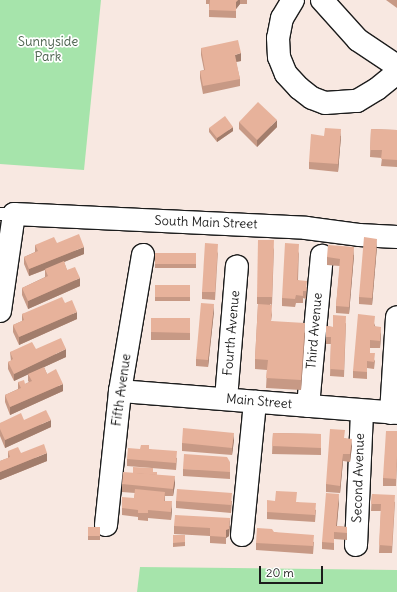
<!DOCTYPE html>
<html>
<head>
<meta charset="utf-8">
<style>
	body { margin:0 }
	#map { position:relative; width:397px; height:592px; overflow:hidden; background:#f8e8e1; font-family:Delius,sans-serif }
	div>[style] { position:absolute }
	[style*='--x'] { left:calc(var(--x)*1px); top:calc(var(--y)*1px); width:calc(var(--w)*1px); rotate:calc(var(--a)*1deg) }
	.green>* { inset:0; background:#a6e4ab }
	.roads { filter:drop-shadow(1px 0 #1c1c1c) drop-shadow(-1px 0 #1c1c1c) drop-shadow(0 1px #1c1c1c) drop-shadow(0 -1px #1c1c1c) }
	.lane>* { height:12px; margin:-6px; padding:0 6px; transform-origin:6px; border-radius:6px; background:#fff }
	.street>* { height:22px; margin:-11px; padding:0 11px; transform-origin:11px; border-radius:11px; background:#fff }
	.wall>* { inset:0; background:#c79985 }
	.shaded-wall>* { inset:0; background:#a27d6c }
	.building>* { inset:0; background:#e7b29b }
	span { translate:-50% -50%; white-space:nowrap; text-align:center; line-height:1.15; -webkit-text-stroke:3.5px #fff; paint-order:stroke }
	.park-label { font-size:13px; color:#4c624e }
	.street-label { font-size:13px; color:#1c1c1c }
	.scale { position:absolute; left:259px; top:566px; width:64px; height:18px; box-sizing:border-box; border:2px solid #1c1c1c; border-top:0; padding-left:5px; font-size:12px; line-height:14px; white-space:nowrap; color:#1c1c1c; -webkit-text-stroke:3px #fff; paint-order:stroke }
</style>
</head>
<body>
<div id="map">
	<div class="green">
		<div style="clip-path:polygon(0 0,101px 0,84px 170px,0 164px)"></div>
		<div style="clip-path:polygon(140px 567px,397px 570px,397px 592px,137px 592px)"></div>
	</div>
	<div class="roads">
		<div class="lane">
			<div style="--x:0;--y:214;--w:14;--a:0"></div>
		</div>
		<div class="street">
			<div style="--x:293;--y:0;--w:21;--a:121"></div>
			<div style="--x:282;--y:18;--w:20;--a:101"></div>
			<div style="--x:278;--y:38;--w:19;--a:87"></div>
			<div style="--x:279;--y:57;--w:18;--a:68"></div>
			<div style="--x:286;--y:74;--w:19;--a:47"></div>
			<div style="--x:299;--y:88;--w:16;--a:38"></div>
			<div style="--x:312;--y:98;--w:14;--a:21"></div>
			<div style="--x:325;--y:103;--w:32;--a:-4"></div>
			<div style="--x:357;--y:101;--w:23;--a:-31"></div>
			<div style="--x:377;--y:89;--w:26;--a:-39"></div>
			<div style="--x:322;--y:0;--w:54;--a:48"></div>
			<div style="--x:358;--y:40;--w:47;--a:33.7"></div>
			<div style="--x:0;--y:311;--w:98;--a:-81.8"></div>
			<div style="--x:14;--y:214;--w:292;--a:2.7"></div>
			<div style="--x:306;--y:228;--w:53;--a:7.5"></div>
			<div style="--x:359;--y:235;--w:38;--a:3"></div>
			<div style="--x:120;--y:391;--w:278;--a:4.5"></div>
			<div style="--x:226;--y:399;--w:133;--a:-85.3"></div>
			<div style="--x:308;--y:406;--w:151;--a:-84.7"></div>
			<div style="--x:391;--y:413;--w:96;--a:-86.4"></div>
			<div style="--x:106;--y:525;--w:135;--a:-84"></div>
			<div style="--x:120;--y:391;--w:138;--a:-80.4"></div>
			<div style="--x:242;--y:535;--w:134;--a:-84.4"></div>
			<div style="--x:356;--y:545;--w:134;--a:-87.4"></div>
		</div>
	</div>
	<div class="wall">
		<div style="clip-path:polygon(206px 0,247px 0,247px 4px,240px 4px,236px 9px,236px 18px,209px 17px,209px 4px,206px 4px)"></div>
		<div style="clip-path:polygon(386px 0,397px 0,397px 8px)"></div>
		<div style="clip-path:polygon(201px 48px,241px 61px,236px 62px,240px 79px,240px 86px,203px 94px,200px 78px,200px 71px,204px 70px,201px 55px)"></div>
		<div style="clip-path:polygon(239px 122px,277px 127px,257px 147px,239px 129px)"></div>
		<div style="clip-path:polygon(209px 128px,233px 131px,217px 142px,209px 132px)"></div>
		<div style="clip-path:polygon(371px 129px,397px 130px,397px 167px,381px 166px,382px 158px,370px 157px)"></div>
		<div style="clip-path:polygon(324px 136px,341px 136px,338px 172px,309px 169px,309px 162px)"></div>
		<div style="clip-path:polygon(57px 243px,84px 254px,64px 262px,67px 270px,80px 286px,28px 309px,22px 295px,22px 288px,45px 277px,45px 270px,29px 276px,24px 264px,24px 257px,35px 252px,35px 245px)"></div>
		<div style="clip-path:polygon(377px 246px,372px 305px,359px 304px,359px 297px)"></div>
		<div style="clip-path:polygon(274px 247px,272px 305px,270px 304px,272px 315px,271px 321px,305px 333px,301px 390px,266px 388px,267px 370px,255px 369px,255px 359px,258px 304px,257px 304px,257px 297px)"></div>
		<div style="clip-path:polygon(218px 251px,215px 300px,202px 299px,202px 292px)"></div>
		<div style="clip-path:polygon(299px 251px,298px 280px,307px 288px,306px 299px,303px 298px,303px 303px,296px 303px,295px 307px,282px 306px,282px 298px)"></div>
		<div style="clip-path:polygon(155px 253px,196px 253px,196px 268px,155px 268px)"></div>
		<div style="clip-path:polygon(354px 255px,349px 314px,336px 313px,336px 306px,340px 266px,327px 265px,327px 257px)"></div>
		<div style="clip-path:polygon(155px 285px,190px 285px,190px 301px,155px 301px)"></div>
		<div style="clip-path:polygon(65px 303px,77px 319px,19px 345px,13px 332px,13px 325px,22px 321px,22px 314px)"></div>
		<div style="clip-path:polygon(214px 311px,208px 367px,196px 366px,196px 359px)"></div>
		<div style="clip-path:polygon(151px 318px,190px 318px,190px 340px,151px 340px)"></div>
		<div style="clip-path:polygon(346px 323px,344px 377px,330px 376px,331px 344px,326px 344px,326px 326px,333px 327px)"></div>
		<div style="clip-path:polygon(375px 323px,375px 326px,381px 334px,380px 348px,370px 348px,370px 353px,375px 361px,374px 369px,367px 368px,367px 379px,353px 378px,353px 371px)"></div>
		<div style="clip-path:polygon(36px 349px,66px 357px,44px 367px,47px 374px,63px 391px,10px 415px,5px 402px,5px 395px,18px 389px,18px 382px,25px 384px,29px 382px,28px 381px,28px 374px,14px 381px,8px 369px,8px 362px,11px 361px,10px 352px)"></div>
		<div style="clip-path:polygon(24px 420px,51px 427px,5px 448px,0 436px,0 423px)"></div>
		<div style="clip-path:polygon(397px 431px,397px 464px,396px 486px,383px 486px,383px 478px)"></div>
		<div style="clip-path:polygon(273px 433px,321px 434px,321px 455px,272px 454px)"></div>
		<div style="clip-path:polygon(345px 438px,352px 446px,350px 462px,343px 461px,340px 493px,326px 492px,326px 484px)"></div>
		<div style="clip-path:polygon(234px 440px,232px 455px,182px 451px,182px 443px)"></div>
		<div style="clip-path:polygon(140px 449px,149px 449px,177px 458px,176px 470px,127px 466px,127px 459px)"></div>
		<div style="clip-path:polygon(8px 451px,21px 453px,47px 461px,0 480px,0 461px,8px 458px)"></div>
		<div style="clip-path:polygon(183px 469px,230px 470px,230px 479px,183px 476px)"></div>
		<div style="clip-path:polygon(153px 472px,157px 475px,175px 484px,173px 496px,165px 496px,165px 501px,172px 509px,171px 520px,148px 518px,148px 521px,138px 520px,138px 517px,122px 515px,122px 508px,134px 498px,135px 493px,122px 492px,122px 484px,133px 473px)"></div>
		<div style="clip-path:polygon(372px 494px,395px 502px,392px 553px,379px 553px,381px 511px,371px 511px)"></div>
		<div style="clip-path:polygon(176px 501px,232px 501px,231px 513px,176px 508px)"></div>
		<div style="clip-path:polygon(339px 501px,337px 526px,347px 527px,347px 540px,334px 539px,334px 550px,322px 549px,322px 542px)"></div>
		<div style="clip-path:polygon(297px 502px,316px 510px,315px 522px,267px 519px,267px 512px)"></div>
		<div style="clip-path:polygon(174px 526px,230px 526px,229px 536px,226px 538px,226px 544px,210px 543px,210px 536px,174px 534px)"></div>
		<div style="clip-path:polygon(88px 527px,100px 527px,100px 540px,88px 540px)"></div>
		<div style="clip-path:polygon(274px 532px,314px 542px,313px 554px,256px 550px,256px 543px)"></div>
		<div style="clip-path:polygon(173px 535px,185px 535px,185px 546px,173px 547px)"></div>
	</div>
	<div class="shaded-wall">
		<div style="clip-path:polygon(238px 0,240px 0,240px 4px,236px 9px,236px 18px,236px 2px)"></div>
		<div style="clip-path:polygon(241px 53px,241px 61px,235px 62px,235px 55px)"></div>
		<div style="clip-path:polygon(277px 120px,277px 127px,257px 147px,257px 140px)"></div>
		<div style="clip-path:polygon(233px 127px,233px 131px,217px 142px,217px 138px)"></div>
		<div style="clip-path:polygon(341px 129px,341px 136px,338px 172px,338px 164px)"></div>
		<div style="clip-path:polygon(377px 239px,377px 246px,372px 305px,372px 298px)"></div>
		<div style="clip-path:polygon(84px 247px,84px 254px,29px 276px,29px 269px)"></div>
		<div style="clip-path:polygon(354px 247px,354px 255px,349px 314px,349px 307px)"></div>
		<div style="clip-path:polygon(80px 278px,80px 286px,28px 309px,28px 301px)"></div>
		<div style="clip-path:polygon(214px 304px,214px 311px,208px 367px,208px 360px)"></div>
		<div style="clip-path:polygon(77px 312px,77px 319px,19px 345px,19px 337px)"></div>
		<div style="clip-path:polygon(305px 323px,305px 333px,301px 390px,301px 380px)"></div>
		<div style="clip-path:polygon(381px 327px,381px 334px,380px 348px,380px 341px)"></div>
		<div style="clip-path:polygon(66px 349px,66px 357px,14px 381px,14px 374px)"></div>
		<div style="clip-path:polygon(63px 384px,63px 391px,10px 415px,10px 407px)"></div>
		<div style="clip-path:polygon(51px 420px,51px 427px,5px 448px,5px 440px)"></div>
		<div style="clip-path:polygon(234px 433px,234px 440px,232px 455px,232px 448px)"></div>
		<div style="clip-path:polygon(352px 439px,352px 446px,350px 462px,350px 454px)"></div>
		<div style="clip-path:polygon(47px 453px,47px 461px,0 480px,0 472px)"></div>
		<div style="clip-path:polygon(343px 454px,343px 461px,340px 493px,340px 486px)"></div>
		<div style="clip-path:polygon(175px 476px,175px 484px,173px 496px,173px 489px)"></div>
		<div style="clip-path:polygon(339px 494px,339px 501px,336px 533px,336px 526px)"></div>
		<div style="clip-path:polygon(172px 501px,172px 509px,171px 520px,171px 512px)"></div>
		<div style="clip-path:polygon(230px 518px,229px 536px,226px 538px,226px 544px,226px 530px)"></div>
	</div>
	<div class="building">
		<div style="clip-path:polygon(210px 0,238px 0,236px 2px,236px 11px,209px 10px)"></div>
		<div style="clip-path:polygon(238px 40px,241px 53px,235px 55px,240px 79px,203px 86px,200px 71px,205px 70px,201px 48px)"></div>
		<div style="clip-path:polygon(258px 102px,277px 120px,257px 140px,239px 122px)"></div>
		<div style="clip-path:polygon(225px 116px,233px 127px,217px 138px,209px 128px)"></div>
		<div style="clip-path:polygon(325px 128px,341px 129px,338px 164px,309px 162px,311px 134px,324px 136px)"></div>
		<div style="clip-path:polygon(371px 129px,397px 130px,397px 160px,381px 159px,382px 150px,370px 150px)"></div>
		<div style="clip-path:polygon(79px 234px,84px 247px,29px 269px,24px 257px,38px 251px,35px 245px,54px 237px,57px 243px)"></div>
		<div style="clip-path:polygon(364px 237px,377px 239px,372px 298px,359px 297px)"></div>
		<div style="clip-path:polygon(258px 240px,274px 240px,272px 297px,257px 297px)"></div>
		<div style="clip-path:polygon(205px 243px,218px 244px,215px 292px,202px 292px)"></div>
		<div style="clip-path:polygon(285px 243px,299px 244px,297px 280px,307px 281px,306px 291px,303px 291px,303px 296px,296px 295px,295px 299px,282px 298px)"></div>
		<div style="clip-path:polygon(328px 245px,354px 247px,349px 307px,336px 306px,340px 259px,327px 257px)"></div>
		<div style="clip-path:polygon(155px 253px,196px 253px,196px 264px,155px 264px)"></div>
		<div style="clip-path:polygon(64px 261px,67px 270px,75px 267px,80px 278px,28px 301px,22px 288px,48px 276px,45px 269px)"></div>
		<div style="clip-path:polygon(155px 285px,190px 285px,190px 297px,155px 297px)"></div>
		<div style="clip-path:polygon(62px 297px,65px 303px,72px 300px,77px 312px,19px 337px,13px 325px,24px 320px,22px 314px)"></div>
		<div style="clip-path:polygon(201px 303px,214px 304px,208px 360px,196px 359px)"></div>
		<div style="clip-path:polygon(258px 304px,272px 305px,271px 321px,305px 323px,301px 380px,266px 378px,268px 360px,255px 359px)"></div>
		<div style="clip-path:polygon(358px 314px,375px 316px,374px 326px,381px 327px,380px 341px,370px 340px,370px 353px,375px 353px,374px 362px,367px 361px,367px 372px,353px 371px)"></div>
		<div style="clip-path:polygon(333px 315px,346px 316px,344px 370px,330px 369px,331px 337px,326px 337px,326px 326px,333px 327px)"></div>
		<div style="clip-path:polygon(151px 318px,190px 318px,190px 333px,151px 332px)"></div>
		<div style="clip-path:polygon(61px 338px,66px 349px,14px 374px,8px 362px,13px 359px,10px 352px,32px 342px,36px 349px)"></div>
		<div style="clip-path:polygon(44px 367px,47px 374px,56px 369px,63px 384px,10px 407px,5px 395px,21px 388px,18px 382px,24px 380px,25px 384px,32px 381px,28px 374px)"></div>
		<div style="clip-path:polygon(46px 410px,51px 420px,5px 440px,0 429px,0 423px,21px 413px,24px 420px)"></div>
		<div style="clip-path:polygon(183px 428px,234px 433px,232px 448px,182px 443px)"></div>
		<div style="clip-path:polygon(330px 429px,345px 430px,344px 438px,352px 439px,350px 454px,343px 454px,340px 486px,326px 484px)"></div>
		<div style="clip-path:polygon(386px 431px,397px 431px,397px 456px,396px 479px,383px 478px)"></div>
		<div style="clip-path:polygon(273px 433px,321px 434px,321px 448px,272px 446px)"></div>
		<div style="clip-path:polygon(44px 444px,47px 453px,0 472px,0 461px,10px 457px,8px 451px,18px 447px,21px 453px)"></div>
		<div style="clip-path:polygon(141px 445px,149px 445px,149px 449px,177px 451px,176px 463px,127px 459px,128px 448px,140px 449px)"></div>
		<div style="clip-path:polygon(184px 454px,227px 457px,230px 462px,230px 472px,183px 469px)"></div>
		<div style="clip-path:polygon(133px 467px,153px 468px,153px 472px,157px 472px,157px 475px,133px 473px)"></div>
		<div style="clip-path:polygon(123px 472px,175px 476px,173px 489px,122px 484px)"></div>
		<div style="clip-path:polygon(135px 489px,165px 492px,164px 501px,172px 501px,171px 512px,148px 510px,148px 513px,138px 513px,138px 510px,122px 508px,122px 497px,134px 498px)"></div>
		<div style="clip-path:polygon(177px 489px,232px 493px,231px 505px,176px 501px)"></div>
		<div style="clip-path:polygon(276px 491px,297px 492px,296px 502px,316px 503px,315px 515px,267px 512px,267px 500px,275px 501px)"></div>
		<div style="clip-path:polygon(326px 493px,339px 494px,336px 526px,347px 527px,347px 533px,334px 532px,334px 543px,322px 542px)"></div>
		<div style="clip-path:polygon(372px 494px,395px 495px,392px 546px,379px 545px,381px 504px,371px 504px)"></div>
		<div style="clip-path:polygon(175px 515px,230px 518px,229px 529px,226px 530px,226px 537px,210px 536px,210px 528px,174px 526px)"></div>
		<div style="clip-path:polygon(88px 527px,100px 527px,100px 536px,88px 536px)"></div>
		<div style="clip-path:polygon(257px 528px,272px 529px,274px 532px,314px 535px,313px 546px,256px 543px)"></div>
		<div style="clip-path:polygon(173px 535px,185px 535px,185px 542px,173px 543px)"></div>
	</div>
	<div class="park-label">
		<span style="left:48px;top:50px">Sunnyside<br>Park</span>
	</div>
	<div class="street-label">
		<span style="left:206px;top:223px;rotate:2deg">South Main Street</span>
		<span style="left:315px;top:331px;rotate:-85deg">Third Avenue</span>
		<span style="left:232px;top:333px;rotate:-85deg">Fourth Avenue</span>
		<span style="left:122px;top:390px;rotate:-82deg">Fifth Avenue</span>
		<span style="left:259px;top:402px;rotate:5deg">Main Street</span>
		<span style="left:359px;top:478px;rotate:-88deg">Second Avenue</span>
	</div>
	<div class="scale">20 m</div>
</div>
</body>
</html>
